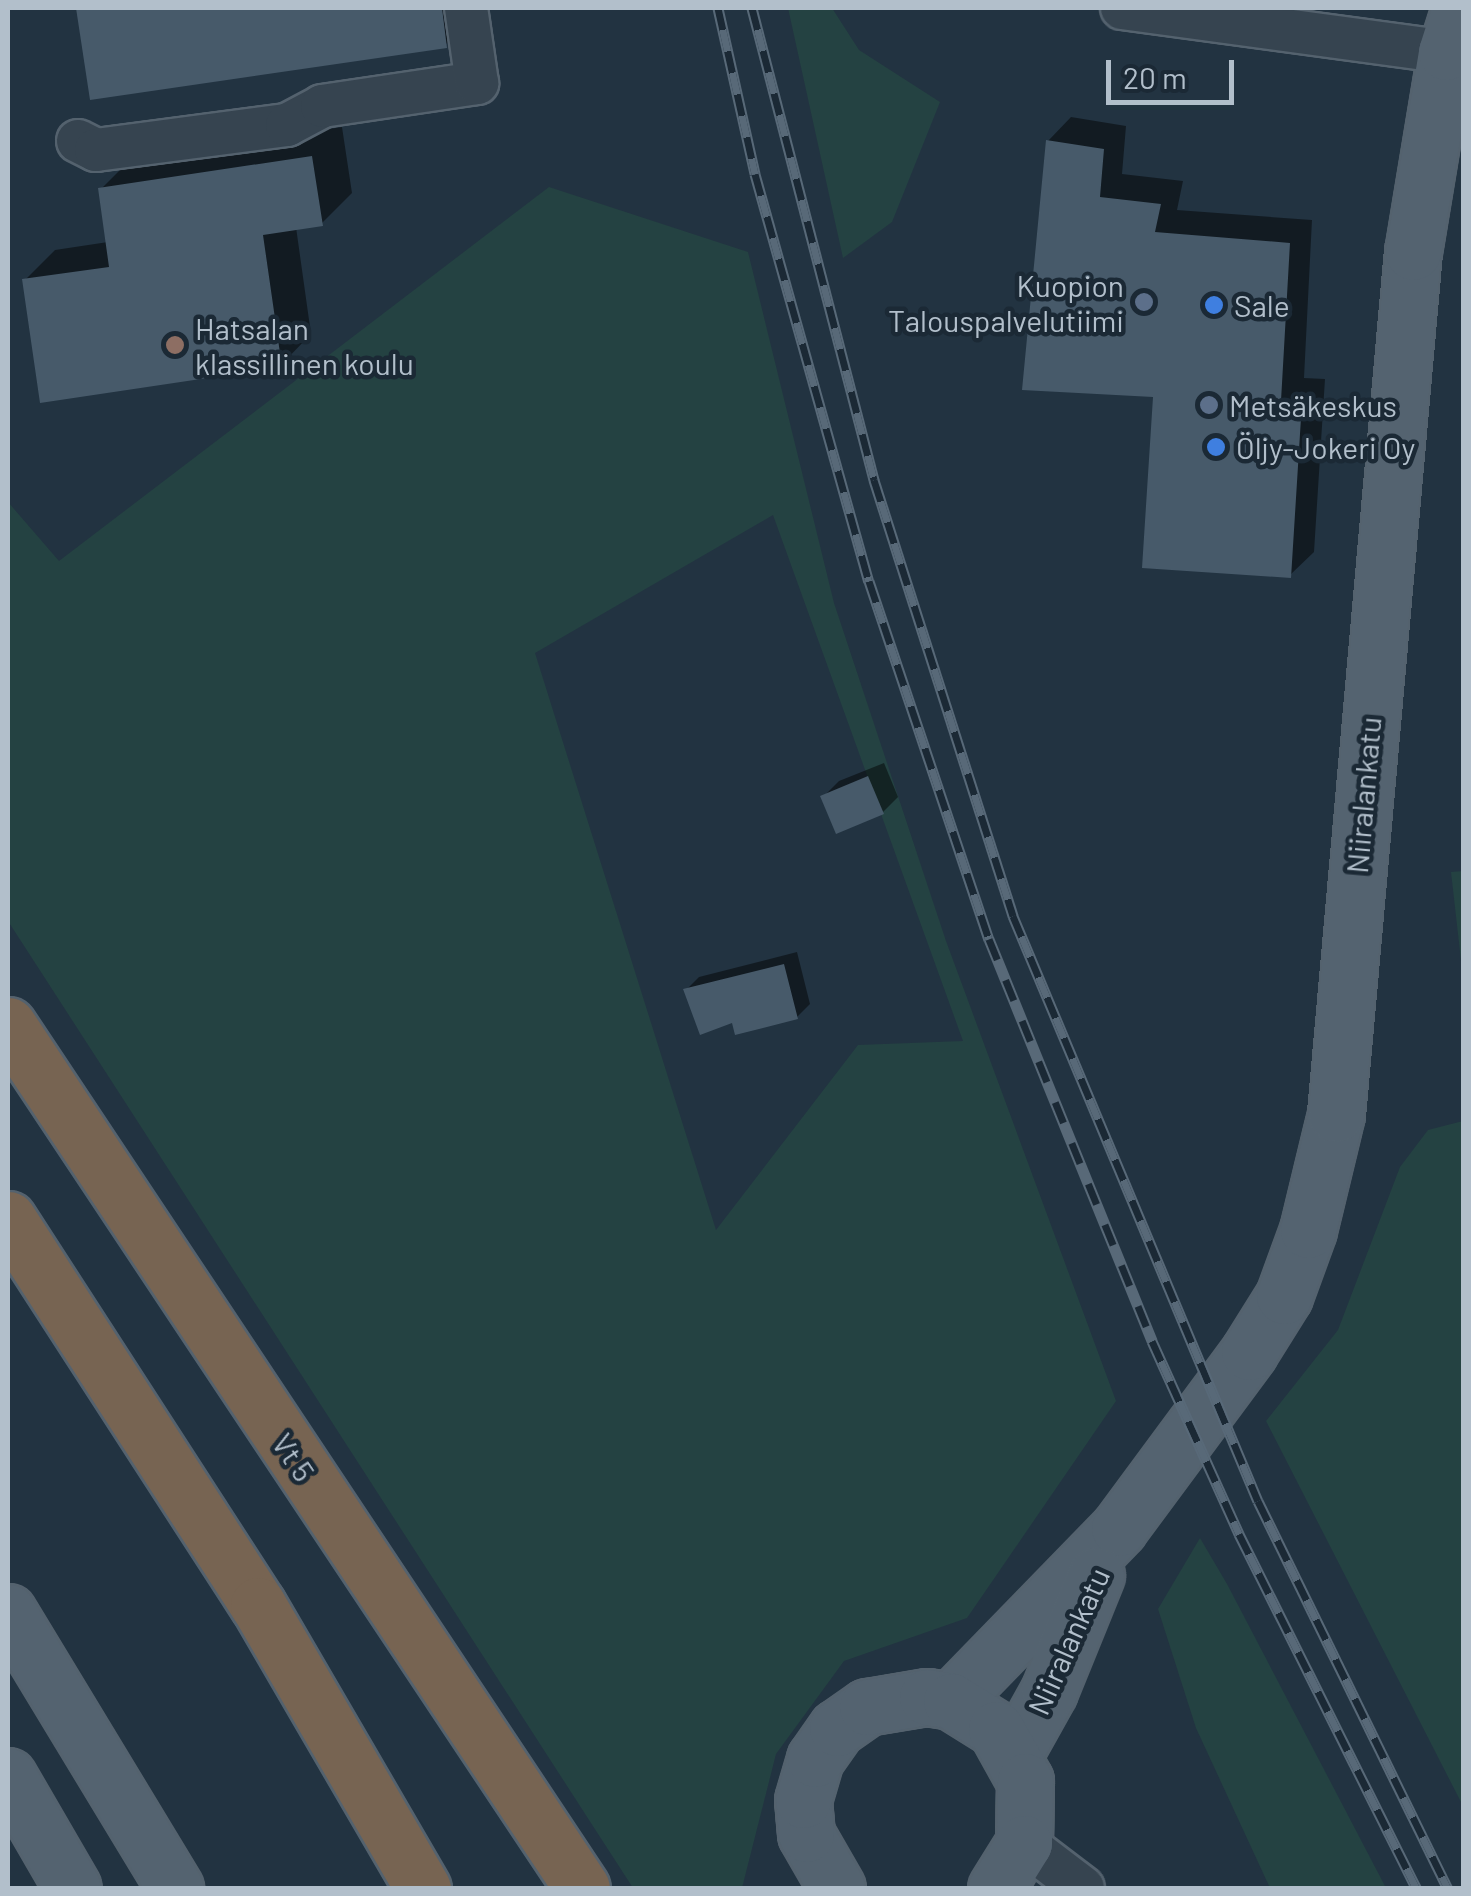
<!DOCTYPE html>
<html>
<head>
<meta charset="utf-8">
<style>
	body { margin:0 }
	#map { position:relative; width:1471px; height:1896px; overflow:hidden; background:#223341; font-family:Barlow,sans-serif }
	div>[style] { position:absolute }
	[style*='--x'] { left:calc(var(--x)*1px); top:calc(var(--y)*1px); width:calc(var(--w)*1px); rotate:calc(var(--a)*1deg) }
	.green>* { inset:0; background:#244242 }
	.shadow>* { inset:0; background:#0007 }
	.building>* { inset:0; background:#475a6a }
	.roads { filter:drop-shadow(2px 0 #54626e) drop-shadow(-2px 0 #54626e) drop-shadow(0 2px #54626e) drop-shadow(0 -2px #54626e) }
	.minor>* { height:42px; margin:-21px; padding:0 21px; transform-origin:21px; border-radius:21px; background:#364450 }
	.major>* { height:55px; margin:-27.5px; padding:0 27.5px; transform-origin:27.5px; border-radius:27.5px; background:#546370 }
	.highway>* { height:55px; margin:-27.5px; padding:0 27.5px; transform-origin:27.5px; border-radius:27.5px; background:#776452 }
	.rail>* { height:11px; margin-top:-5.5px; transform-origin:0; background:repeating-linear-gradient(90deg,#1b2935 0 22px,#586978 0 44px); box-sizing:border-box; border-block:2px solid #586978 }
	.dots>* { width:28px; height:28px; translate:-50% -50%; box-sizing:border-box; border:5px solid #1b2935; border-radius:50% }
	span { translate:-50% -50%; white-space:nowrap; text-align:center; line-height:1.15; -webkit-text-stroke:9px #1b2935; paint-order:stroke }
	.poi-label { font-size:30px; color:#b2bfcb }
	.right { translate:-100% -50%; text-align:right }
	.left { translate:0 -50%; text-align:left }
	.street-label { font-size:30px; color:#b2bfcb }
	.frame { position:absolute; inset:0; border:10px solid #b2bfcb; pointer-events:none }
	.scale { position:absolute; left:1106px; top:60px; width:128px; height:45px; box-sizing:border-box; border:5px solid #b2bfcb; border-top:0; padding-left:12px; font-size:30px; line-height:35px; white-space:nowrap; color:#b2bfcb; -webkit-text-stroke:8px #1b2935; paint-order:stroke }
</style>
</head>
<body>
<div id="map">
	<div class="green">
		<div style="clip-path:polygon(788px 8px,832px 8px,859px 50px,940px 102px,892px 222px,843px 258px)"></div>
		<div style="clip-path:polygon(evenodd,549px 187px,748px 252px,834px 603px,946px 941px,1116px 1401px,967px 1618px,844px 1661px,776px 1754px,742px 1888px,633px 1888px,8px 921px,8px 502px,59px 561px,549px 187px,773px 515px,963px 1041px,858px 1045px,716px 1230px,535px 653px,773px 515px)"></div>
		<div style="clip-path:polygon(1463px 871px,1464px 871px,1463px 978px,1451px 872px)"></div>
		<div style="clip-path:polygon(1463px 1121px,1464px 1121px,1463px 1806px,1266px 1421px,1338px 1330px,1400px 1167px,1428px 1130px)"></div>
		<div style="clip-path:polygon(1200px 1538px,1227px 1584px,1386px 1888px,1270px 1888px,1196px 1728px,1158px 1609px)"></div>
	</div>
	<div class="shadow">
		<div style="clip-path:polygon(79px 8px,467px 8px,469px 22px,445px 45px,92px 98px)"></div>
		<div style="clip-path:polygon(1071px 117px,1126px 126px,1122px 174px,1183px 181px,1177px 210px,1312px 220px,1304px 378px,1325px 379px,1314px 552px,1290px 575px,1156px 395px,1048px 141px)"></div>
		<div style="clip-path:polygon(342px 127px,352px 193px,322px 223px,296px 227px,311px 334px,281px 365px,25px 280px,55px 250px,108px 242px,101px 189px,131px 159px)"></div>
		<div style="clip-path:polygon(884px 763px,898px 797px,883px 812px,823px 797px,839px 781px)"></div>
		<div style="clip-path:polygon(797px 952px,810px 1004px,797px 1017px,734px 1019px,686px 990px,699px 977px)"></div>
	</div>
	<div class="building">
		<div style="clip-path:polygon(76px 8px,442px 8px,447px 48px,90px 100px)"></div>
		<div style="clip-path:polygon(1046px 140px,1104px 149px,1100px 197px,1161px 204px,1155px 232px,1290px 243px,1281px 401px,1302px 402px,1291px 578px,1142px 568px,1153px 397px,1022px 390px)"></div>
		<div style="clip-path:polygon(312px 156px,323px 226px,263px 235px,282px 367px,40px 403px,22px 279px,109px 267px,98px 188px)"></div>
		<div style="clip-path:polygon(868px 776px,884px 814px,836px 834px,820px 796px)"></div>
		<div style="clip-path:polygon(784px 964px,798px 1019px,735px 1035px,732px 1023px,700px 1035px,683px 989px)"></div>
	</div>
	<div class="roads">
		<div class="minor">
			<div style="--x:1122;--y:8;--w:327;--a:7.7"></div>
			<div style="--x:78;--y:141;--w:20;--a:27"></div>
			<div style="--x:96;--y:150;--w:193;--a:-7.5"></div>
			<div style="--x:287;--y:125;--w:40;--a:-28"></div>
			<div style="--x:322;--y:106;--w:157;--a:-8.4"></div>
			<div style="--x:477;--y:83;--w:76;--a:-98.3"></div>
			<div style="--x:1024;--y:1843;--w:74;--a:37.3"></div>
		</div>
		<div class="major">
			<div style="--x:8;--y:1612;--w:323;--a:58.8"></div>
			<div style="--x:951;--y:1701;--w:241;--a:-45.8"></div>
			<div style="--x:1119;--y:1528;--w:219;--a:-53.5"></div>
			<div style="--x:1249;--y:1352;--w:66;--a:-58"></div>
			<div style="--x:1284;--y:1296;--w:70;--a:-70"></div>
			<div style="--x:1308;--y:1230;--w:119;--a:-76.4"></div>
			<div style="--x:1336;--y:1114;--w:865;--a:-84.9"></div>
			<div style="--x:1413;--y:252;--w:203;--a:-80.6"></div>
			<div style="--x:1446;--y:52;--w:46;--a:-72.3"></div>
			<div style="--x:1014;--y:1754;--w:72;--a:-60.9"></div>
			<div style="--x:1049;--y:1691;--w:125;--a:-67.9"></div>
			<div style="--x:8;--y:1776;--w:129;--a:59.9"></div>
			<div style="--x:837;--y:1888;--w:62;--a:-119.9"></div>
			<div style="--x:806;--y:1834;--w:34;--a:-95"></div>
			<div style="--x:803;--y:1800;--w:43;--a:-73.7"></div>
			<div style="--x:815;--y:1759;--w:38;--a:-55"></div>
			<div style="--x:837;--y:1728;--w:37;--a:-35"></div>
			<div style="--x:867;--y:1707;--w:61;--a:-9.5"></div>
			<div style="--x:927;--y:1697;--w:24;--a:9"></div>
			<div style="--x:951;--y:1701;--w:53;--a:31.9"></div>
			<div style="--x:996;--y:1729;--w:60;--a:60.9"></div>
			<div style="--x:1025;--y:1781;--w:62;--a:90.9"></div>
			<div style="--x:1024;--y:1843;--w:53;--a:121.9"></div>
		</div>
		<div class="highway">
			<div style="--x:8;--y:1025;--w:1036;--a:56.37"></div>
			<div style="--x:8;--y:1219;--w:460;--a:57.1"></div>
			<div style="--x:258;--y:1605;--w:328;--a:59.8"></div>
		</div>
	</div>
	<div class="rail">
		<div style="--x:718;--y:8;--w:170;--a:77.4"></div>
		<div style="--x:755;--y:174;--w:423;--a:74.4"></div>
		<div style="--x:869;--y:581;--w:378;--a:71.5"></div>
		<div style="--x:989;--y:939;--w:434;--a:67.9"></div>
		<div style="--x:1152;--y:1341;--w:212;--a:65.7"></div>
		<div style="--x:1239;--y:1534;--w:396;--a:63.4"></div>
		<div style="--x:752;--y:8;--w:488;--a:75.5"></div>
		<div style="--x:874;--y:480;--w:458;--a:72.3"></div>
		<div style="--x:1013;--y:916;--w:634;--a:67.28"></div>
		<div style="--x:1258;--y:1501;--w:431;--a:63.9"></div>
	</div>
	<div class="dots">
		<div style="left:1144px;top:302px;background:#5c6f8a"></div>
		<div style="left:1214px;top:305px;background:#3f7fe0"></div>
		<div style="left:175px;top:345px;background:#8d6e63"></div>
		<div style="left:1209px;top:405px;background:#5c6f8a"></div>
		<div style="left:1216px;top:447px;background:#3f7fe0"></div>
	</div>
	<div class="poi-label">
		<span class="right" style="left:1124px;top:302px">Kuopion<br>Talouspalvelutiimi</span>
		<span class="left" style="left:1234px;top:305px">Sale</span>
		<span class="left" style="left:195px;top:345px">Hatsalan<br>klassillinen koulu</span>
		<span class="left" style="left:1229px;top:405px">Metsäkeskus</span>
		<span class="left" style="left:1236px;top:447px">Öljy-Jokeri Oy</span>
	</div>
	<div class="street-label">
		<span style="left:1363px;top:795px;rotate:-85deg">Niiralankatu</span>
		<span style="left:294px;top:1457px;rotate:56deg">Vt 5</span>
		<span style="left:1068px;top:1641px;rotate:-66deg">Niiralankatu</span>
	</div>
	<div class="frame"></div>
	<div class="scale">20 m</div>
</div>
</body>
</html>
